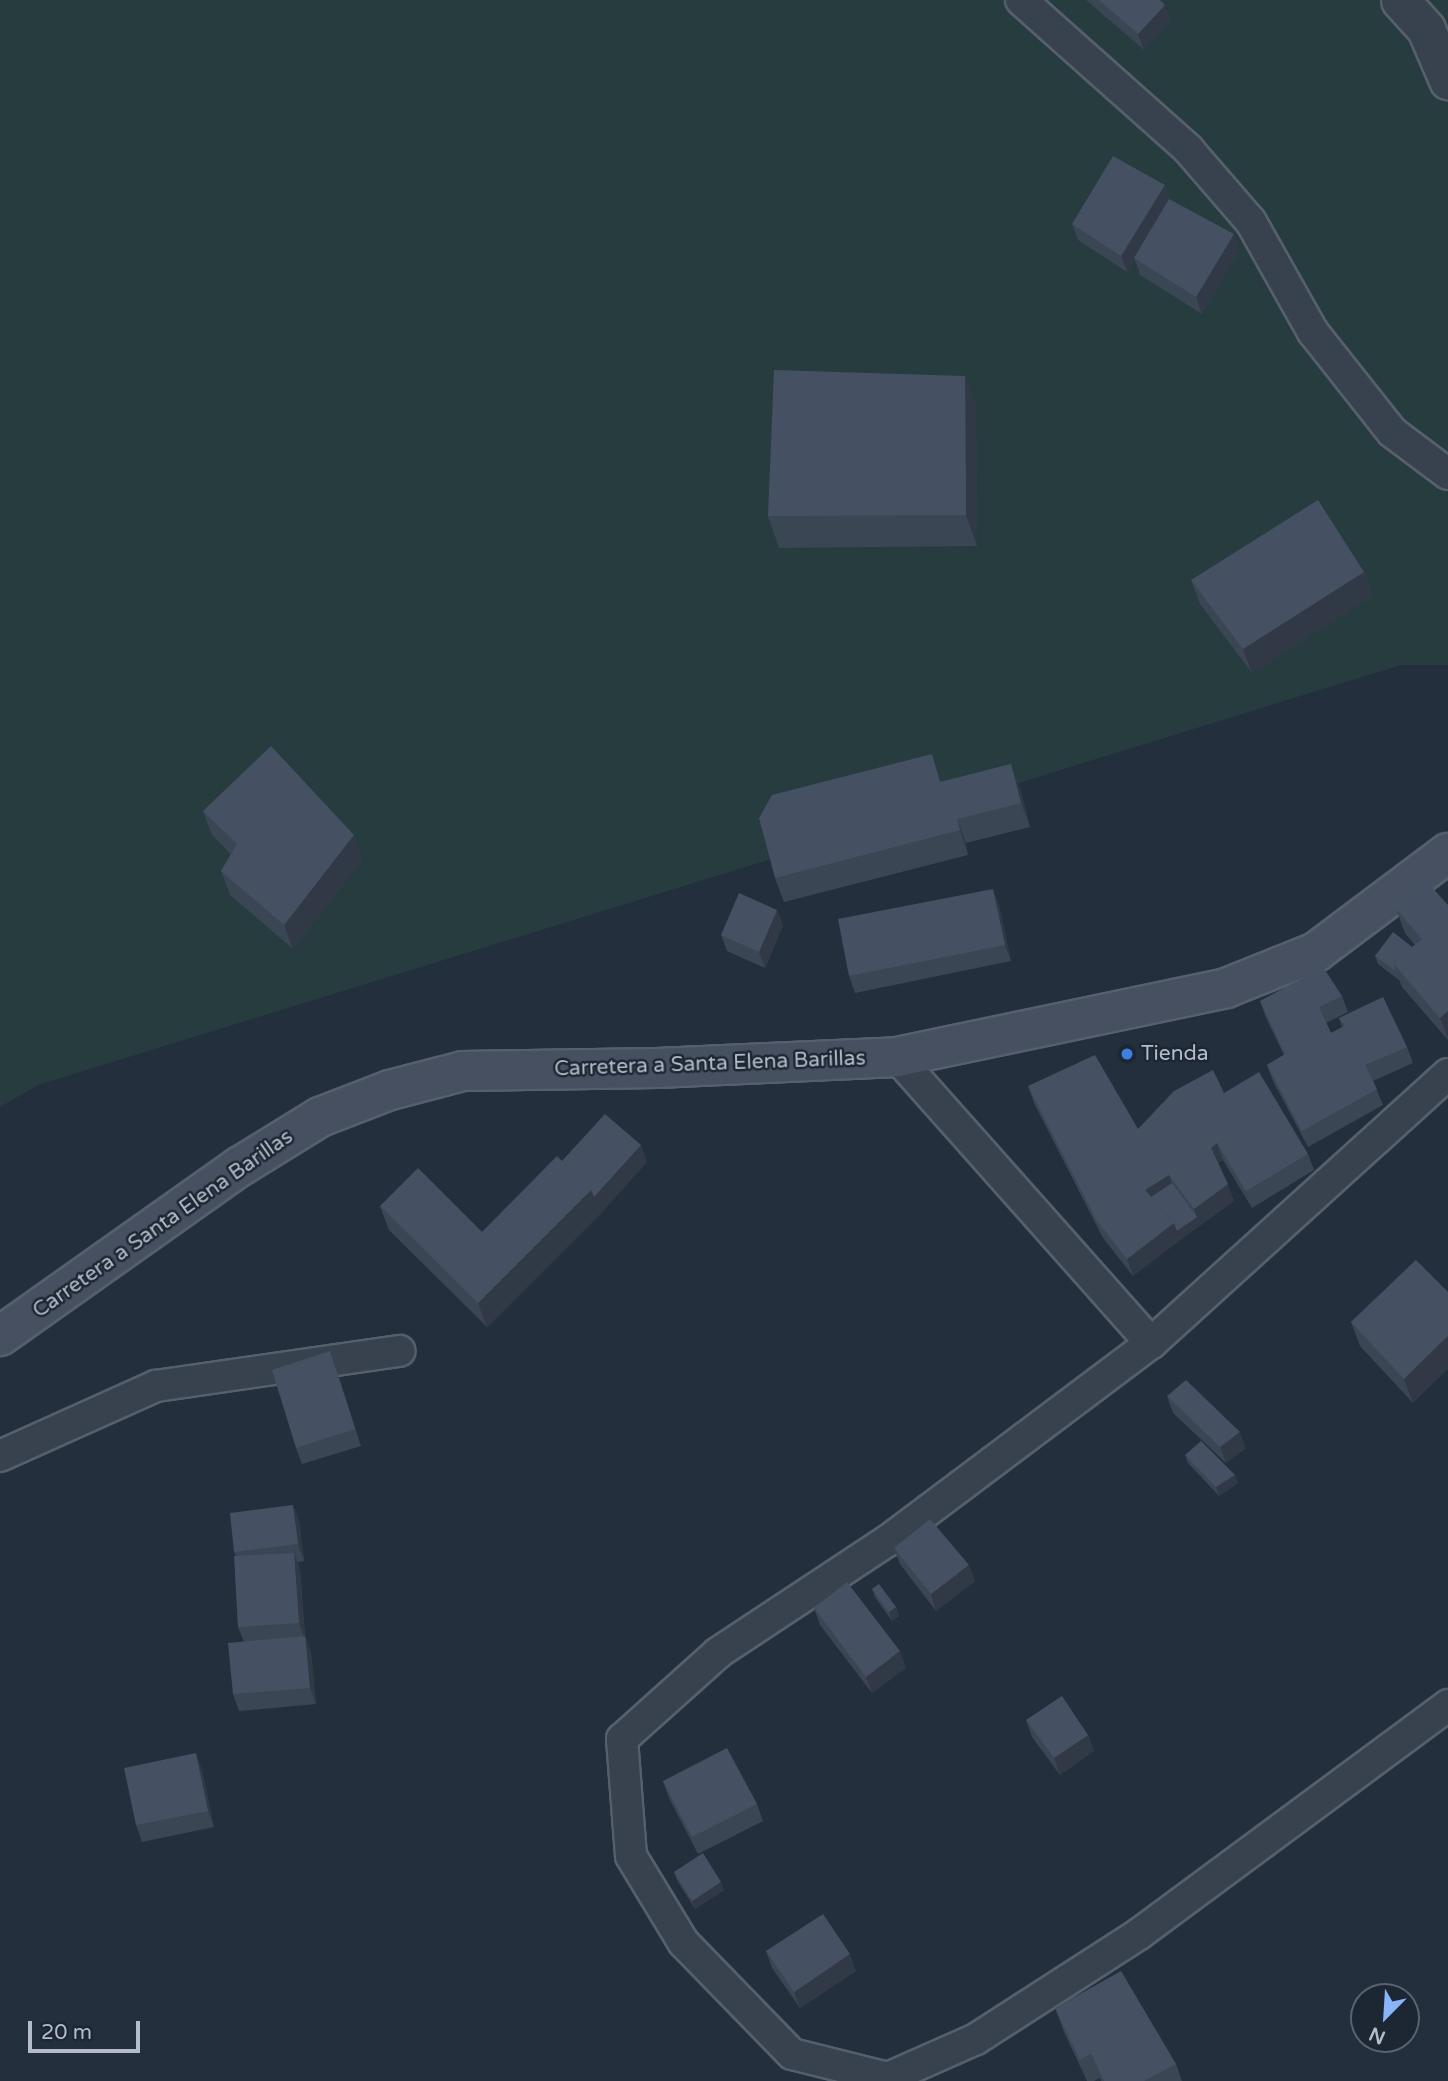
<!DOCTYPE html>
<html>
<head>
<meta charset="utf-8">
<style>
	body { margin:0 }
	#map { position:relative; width:1448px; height:2081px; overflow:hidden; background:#242f3e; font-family:"Varela Round",sans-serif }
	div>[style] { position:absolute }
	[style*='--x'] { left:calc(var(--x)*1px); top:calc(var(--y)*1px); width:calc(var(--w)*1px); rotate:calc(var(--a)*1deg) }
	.green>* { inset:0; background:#263c3f }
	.roads { filter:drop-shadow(2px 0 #565f6c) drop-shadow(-2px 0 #565f6c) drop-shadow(0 2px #565f6c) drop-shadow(0 -2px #565f6c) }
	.minor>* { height:30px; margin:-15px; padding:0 15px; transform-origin:15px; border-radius:15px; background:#38414e }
	.tertiary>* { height:37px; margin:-18.5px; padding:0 18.5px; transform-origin:18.5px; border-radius:18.5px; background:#38414e }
	.secondary>* { height:38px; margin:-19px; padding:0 19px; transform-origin:19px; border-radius:19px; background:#465061 }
	.wall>* { inset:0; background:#3b4654 }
	.shaded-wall>* { inset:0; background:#303945 }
	.building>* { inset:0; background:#455162 }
	.dots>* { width:19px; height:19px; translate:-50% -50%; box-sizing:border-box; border:4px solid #1d2633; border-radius:50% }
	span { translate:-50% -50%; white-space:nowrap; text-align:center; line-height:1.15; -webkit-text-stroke:5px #1d2633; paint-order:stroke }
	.poi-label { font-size:21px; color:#b4bcc9 }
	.left { translate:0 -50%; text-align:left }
	.street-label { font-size:21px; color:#b4bcc9 }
	.north { position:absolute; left:1350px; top:1983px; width:70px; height:70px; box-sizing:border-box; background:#1d2633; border:2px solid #59626f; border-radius:50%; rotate:204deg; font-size:19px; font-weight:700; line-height:28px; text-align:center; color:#b4bcc9 }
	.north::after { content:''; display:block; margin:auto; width:24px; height:32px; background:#8ab4f8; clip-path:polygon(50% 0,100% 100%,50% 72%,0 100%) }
	.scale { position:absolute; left:28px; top:2021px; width:112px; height:32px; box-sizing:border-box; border:4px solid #b4bcc9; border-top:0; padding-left:9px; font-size:21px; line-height:24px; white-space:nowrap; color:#b4bcc9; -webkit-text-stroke:5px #1d2633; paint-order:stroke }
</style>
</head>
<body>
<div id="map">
	<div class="green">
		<div style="clip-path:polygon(0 0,1448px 0,1448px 665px,1401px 665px,38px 1085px,0 1107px)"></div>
	</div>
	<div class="roads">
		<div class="minor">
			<div style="--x:1021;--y:0;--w:224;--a:41.7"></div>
			<div style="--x:1188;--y:149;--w:96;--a:49.2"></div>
			<div style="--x:1251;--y:222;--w:126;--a:60.6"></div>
			<div style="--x:1313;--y:332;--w:127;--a:51.7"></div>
			<div style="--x:1392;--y:432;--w:70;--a:36.9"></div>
			<div style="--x:897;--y:1057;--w:383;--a:48.4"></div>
			<div style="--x:1448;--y:1074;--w:401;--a:137.8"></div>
			<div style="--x:1151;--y:1343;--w:330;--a:143.1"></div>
			<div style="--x:887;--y:1541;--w:203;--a:146.5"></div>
			<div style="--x:718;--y:1653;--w:129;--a:138.1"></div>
			<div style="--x:622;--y:1739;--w:117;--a:85.6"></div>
			<div style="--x:631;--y:1856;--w:100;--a:58.8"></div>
			<div style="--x:683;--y:1942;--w:156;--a:45.8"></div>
			<div style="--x:792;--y:2054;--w:99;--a:14"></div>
			<div style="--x:888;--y:2078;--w:96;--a:-23.9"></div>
			<div style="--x:976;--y:2039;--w:194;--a:-32.8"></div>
			<div style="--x:1139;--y:1934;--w:385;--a:-36.5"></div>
			<div style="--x:0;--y:1456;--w:171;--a:-24.2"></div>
			<div style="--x:156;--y:1386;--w:246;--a:-8.2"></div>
		</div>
		<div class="tertiary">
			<div style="--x:1400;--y:0;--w:39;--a:48"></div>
			<div style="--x:1426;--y:29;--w:56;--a:66.7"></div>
		</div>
		<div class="secondary">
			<div style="--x:0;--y:1336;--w:293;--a:-35.3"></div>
			<div style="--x:239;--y:1167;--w:95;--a:-31.7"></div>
			<div style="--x:320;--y:1117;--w:75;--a:-21.1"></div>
			<div style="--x:390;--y:1090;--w:75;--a:-14.6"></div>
			<div style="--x:463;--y:1071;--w:194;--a:-0.9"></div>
			<div style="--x:657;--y:1068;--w:240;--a:-2.6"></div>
			<div style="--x:897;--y:1057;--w:336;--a:-11.8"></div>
			<div style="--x:1226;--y:988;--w:97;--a:-21.8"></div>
			<div style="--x:1316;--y:952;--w:165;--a:-36.9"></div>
		</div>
	</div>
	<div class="wall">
		<div style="clip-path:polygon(1086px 0,1160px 0,1171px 21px,1144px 50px)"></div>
		<div style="clip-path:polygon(1171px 201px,1240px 250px,1202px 314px,1140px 275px,1135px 260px,1127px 272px,1078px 240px,1072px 224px)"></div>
		<div style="clip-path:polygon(965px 376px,976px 407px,977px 546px,779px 548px,768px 516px)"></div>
		<div style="clip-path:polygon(1364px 572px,1372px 596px,1252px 673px,1200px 604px,1191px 580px)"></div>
		<div style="clip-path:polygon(1011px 764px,1020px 788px,1030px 827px,966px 843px,968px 855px,784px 902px,775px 878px,942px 782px)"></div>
		<div style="clip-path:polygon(203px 811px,363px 859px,293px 949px,230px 895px,221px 871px,231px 854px,212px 835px)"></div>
		<div style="clip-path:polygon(999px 905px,1011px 961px,855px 993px,849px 976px)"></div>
		<div style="clip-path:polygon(1448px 905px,1448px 1040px,1402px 987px,1399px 980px,1378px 964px,1375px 956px,1412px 947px,1415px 945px,1405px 933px,1396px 909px)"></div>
		<div style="clip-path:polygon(777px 910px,783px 926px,765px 968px,727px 951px,721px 935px)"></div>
		<div style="clip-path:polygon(1342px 996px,1348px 1012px,1326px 1023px,1331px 1033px,1342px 1027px,1339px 1018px,1407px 1047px,1413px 1063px,1373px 1081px,1383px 1105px,1308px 1147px,1273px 1081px,1267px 1065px,1284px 1055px,1266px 1018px,1260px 1001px)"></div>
		<div style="clip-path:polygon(1028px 1086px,1138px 1129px,1224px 1093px,1308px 1154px,1314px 1170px,1252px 1208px,1223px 1160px,1218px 1163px,1234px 1201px,1180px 1240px,1133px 1276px,1103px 1238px,1034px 1103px)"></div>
		<div style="clip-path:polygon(641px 1145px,647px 1162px,600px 1214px,487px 1327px,389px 1230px,380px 1206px,482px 1232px,562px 1161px)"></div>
		<div style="clip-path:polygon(1416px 1260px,1413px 1403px,1360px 1346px,1351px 1322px)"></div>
		<div style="clip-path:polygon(336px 1368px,361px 1446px,302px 1464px,296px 1448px)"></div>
		<div style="clip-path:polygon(1167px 1396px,1246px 1448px,1226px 1463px,1173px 1413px)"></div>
		<div style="clip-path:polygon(1185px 1455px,1238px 1483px,1219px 1496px,1188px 1463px)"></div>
		<div style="clip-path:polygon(299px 1521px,304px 1561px,297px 1562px,300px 1569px,305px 1636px,311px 1653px,316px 1704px,239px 1711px,233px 1694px,244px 1642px,238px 1627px,236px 1556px,234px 1552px)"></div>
		<div style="clip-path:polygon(894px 1548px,975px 1581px,936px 1611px,900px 1564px)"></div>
		<div style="clip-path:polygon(872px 1589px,896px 1607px,899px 1616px,892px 1621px,875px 1597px)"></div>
		<div style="clip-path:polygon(814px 1608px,906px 1668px,872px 1693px,820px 1625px)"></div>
		<div style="clip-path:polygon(1026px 1720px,1088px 1735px,1094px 1751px,1060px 1775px,1032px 1737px)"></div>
		<div style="clip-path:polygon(202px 1770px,214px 1827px,142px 1842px,136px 1825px)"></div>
		<div style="clip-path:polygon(663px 1781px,757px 1804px,763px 1821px,698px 1854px,669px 1798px)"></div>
		<div style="clip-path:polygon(674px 1872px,724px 1890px,695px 1909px,677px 1880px)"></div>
		<div style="clip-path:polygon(766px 1951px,856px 1971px,800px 2008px,772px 1968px)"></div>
		<div style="clip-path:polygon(1055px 2008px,1176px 2064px,1182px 2081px,1101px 2081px,1100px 2078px,1094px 2081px,1087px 2081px,1064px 2032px)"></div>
	</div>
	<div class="shaded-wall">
		<div style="clip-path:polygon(1165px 5px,1171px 21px,1144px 50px,1138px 34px)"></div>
		<div style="clip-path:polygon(1165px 185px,1171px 202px,1134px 258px,1135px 260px,1127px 272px,1121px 256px)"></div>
		<div style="clip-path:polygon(1234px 234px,1240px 250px,1202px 314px,1196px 297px)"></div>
		<div style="clip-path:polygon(965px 376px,976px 407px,977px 546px,966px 515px)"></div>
		<div style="clip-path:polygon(1364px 572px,1372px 596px,1252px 673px,1243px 649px)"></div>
		<div style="clip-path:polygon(932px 754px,941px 778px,948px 806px,940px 782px)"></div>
		<div style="clip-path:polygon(1011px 764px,1020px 788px,1030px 827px,1021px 803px)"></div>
		<div style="clip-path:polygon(957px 819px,966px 843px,968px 855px,960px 830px)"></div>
		<div style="clip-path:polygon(354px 835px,363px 859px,293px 949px,284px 925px)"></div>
		<div style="clip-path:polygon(993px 889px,999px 905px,1011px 961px,1005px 945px)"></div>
		<div style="clip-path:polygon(777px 910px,783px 926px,765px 968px,759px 952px)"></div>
		<div style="clip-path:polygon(1448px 1011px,1448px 1038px,1440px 1018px)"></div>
		<div style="clip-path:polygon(1217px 1143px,1223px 1160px,1217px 1164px,1211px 1148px)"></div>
		<div style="clip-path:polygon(641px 1145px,647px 1162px,600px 1214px,487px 1327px,478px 1303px,591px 1190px)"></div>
		<div style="clip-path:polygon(1169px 1175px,1175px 1192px,1154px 1205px,1145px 1190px)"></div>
		<div style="clip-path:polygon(1228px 1184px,1234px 1201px,1180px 1240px,1133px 1276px,1127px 1259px,1174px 1223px,1197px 1217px,1194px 1209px)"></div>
		<div style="clip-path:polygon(1448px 1336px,1448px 1369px,1413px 1403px,1404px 1379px)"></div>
		<div style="clip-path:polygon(1240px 1432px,1246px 1448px,1226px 1463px,1220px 1447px)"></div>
		<div style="clip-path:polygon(1235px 1475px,1238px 1483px,1219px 1496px,1216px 1487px)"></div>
		<div style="clip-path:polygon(293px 1505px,299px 1521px,304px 1561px,298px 1544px)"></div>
		<div style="clip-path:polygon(294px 1553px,300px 1569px,305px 1640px,299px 1623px)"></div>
		<div style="clip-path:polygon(969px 1565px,975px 1581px,936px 1611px,931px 1594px)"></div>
		<div style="clip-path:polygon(896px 1607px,899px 1616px,892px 1621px,889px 1612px)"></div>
		<div style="clip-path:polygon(305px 1636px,311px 1653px,316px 1704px,310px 1688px)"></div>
		<div style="clip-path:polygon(900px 1651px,906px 1668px,872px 1693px,866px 1677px)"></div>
		<div style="clip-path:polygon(1088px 1735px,1094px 1751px,1060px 1775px,1054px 1758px)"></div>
		<div style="clip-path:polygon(196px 1753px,202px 1770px,214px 1827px,208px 1811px)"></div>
		<div style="clip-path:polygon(721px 1882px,724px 1890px,695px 1909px,692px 1901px)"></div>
		<div style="clip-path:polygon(850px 1954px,856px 1971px,800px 2008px,794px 1992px)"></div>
	</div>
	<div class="building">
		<div style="clip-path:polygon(1099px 0,1160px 0,1165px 5px,1138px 34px)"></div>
		<div style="clip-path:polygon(1113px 156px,1165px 185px,1121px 256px,1072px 224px)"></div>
		<div style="clip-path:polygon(1169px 199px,1234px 234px,1196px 297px,1134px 258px)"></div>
		<div style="clip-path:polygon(774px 370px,965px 376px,966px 515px,768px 516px)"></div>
		<div style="clip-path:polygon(1318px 500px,1364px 572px,1243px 649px,1191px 580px)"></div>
		<div style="clip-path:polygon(271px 746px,354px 835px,284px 925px,221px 871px,237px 844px,203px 811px)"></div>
		<div style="clip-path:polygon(932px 754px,940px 782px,1011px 764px,1021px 803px,957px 819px,960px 830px,775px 878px,759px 818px,772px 795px)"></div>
		<div style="clip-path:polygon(1427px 882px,1448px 905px,1448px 1011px,1440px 1018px,1393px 963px,1422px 939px,1396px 909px)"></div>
		<div style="clip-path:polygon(993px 889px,1005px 945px,849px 976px,838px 919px)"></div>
		<div style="clip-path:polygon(739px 893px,777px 910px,759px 952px,721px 935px)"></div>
		<div style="clip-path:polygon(1393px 932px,1412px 947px,1393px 963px,1396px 971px,1375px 956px)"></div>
		<div style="clip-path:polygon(1323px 967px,1342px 996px,1319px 1007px,1331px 1033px,1345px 1026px,1339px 1018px,1383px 997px,1407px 1047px,1365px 1065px,1377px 1089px,1302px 1131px,1267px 1065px,1285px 1054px,1260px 1001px)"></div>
		<div style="clip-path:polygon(1095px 1055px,1138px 1129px,1174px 1091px,1213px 1070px,1224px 1093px,1259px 1072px,1308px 1154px,1246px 1191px,1217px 1143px,1211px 1148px,1228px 1184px,1194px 1209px,1169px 1175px,1145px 1190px,1174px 1223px,1127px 1259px,1097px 1221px,1028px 1086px)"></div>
		<div style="clip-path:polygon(605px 1114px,641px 1145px,594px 1197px,591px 1190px,562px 1161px)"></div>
		<div style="clip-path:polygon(557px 1156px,591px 1190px,478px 1303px,380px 1206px,418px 1168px,482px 1232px)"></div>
		<div style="clip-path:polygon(1172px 1183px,1197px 1217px,1177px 1231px,1174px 1223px,1151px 1197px)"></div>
		<div style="clip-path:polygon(1416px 1260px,1448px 1292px,1448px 1336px,1404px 1379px,1351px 1322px)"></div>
		<div style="clip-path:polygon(330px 1351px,355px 1429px,296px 1448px,272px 1370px)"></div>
		<div style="clip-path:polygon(1186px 1380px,1240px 1432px,1220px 1447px,1167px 1396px)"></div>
		<div style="clip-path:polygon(1201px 1441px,1235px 1475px,1216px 1487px,1185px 1455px)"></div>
		<div style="clip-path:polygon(293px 1505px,298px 1544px,234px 1552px,230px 1513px)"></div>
		<div style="clip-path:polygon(930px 1519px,969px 1565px,931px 1594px,894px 1548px)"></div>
		<div style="clip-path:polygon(294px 1553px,299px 1623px,238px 1627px,234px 1556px)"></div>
		<div style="clip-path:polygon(847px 1582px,900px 1651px,866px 1677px,814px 1608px)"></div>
		<div style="clip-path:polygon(879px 1584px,896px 1607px,889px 1612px,872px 1589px)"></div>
		<div style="clip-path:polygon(305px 1636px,310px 1688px,233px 1694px,228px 1643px)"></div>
		<div style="clip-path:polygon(1062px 1696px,1088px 1735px,1054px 1758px,1026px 1720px)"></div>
		<div style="clip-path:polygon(727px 1748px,757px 1804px,692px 1837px,663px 1781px)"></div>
		<div style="clip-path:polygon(196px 1753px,208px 1811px,136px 1825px,124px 1768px)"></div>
		<div style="clip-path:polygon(703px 1853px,721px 1882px,692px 1901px,674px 1872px)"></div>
		<div style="clip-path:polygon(823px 1914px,850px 1954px,794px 1992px,766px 1951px)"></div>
		<div style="clip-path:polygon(1121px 1971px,1176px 2064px,1144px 2081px,1104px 2081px,1091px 2053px,1080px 2060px,1055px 2008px)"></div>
	</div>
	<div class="dots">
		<div style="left:1127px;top:1054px;background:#3f7fe0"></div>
	</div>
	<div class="poi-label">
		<span class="left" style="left:1141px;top:1054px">Tienda</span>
	</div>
	<div class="street-label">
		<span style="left:710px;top:1064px;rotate:-2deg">Carretera a Santa Elena Barillas</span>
		<span style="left:163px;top:1224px;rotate:-35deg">Carretera a Santa Elena Barillas</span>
	</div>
	<div class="north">N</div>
	<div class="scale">20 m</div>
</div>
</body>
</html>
